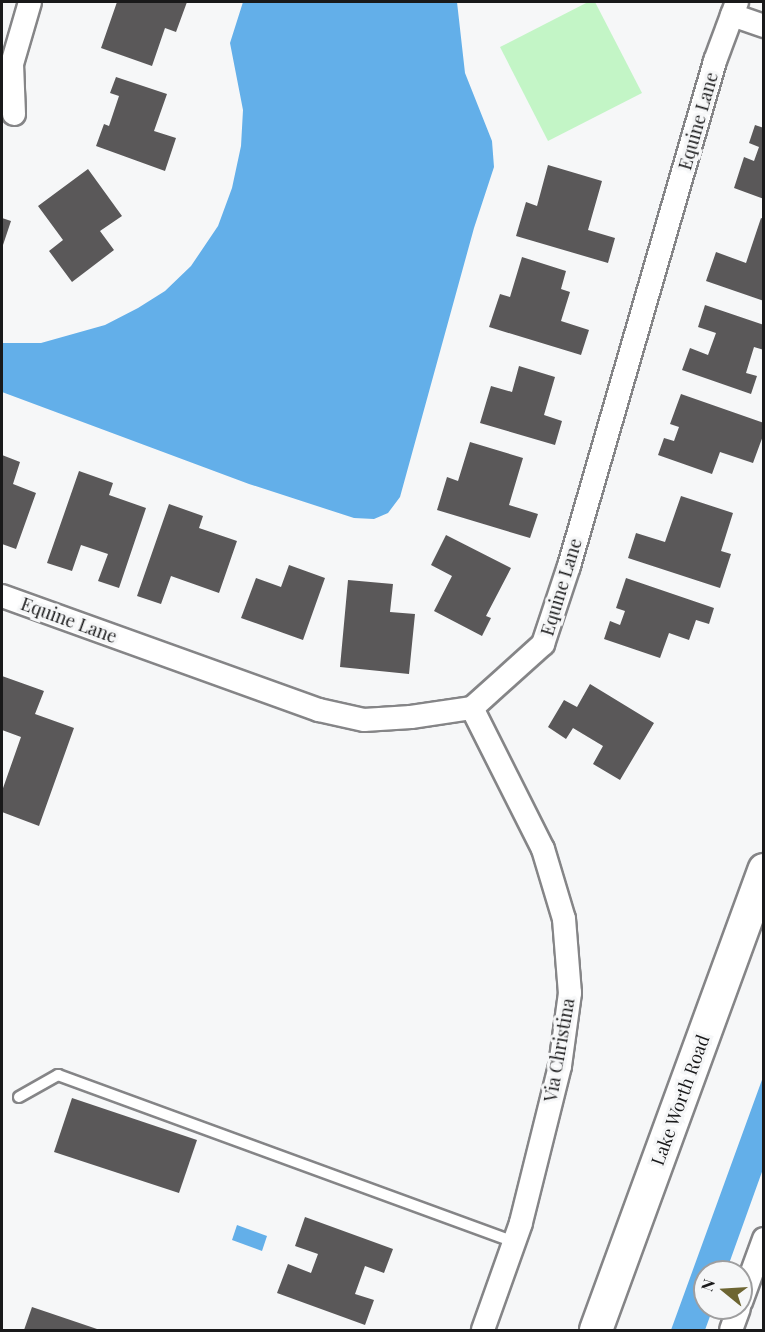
<!DOCTYPE html>
<html>
<head>
<meta charset="utf-8">
<style>
	body { margin:0 }
	#map { position:relative; width:765px; height:1332px; overflow:hidden; background:#f6f7f8; font-family:"Playfair Display",serif }
	div>[style] { position:absolute }
	[style*='--x'] { left:calc(var(--x)*1px); top:calc(var(--y)*1px); width:calc(var(--w)*1px); rotate:calc(var(--a)*1deg) }
	.green>* { inset:0; background:#c3f5c6 }
	.water>* { inset:0; background:#63afe9 }
	.building>* { inset:0; background:#5a5859 }
	.roads { filter:drop-shadow(2px 0 #858587) drop-shadow(-2px 0 #858587) drop-shadow(0 2px #858587) drop-shadow(0 -2px #858587) }
	.lane>* { height:10px; margin:-5px; padding:0 5px; transform-origin:5px; border-radius:5px; background:#fff }
	.street>* { height:22px; margin:-11px; padding:0 11px; transform-origin:11px; border-radius:11px; background:#fff }
	.secondary>* { height:32px; margin:-16px; padding:0 16px; transform-origin:16px; border-radius:16px; background:#fff }
	span { translate:-50% -50%; white-space:nowrap; text-align:center; line-height:1.15; -webkit-text-stroke:6px #f6f7f8; paint-order:stroke }
	.street-label { font-size:18px; color:#19191a }
	.frame { position:absolute; inset:0; border:3px solid #19191a; pointer-events:none }
	.north { position:absolute; left:693px; top:1260px; width:60px; height:60px; box-sizing:border-box; background:#f6f7f8; border:2px solid #9e9e9f; border-radius:50%; rotate:288deg; font-size:16px; font-weight:700; line-height:24px; text-align:center; color:#19191a }
	.north::after { content:''; display:block; margin:auto; width:21px; height:27px; background:#6d6532; clip-path:polygon(50% 0,100% 100%,50% 72%,0 100%) }
</style>
</head>
<body>
<div id="map">
	<div class="green">
		<div style="clip-path:polygon(588px 2px,595px 2px,642px 93px,548px 141px,500px 47px)"></div>
	</div>
	<div class="water">
		<div style="clip-path:polygon(243px 2px,457px 2px,465px 73px,492px 141px,494px 167px,474px 228px,400px 497px,388px 513px,374px 519px,354px 518px,249px 484px,2px 392px,2px 343px,41px 343px,105px 325px,138px 308px,165px 291px,191px 266px,218px 226px,232px 188px,241px 146px,243px 110px,230px 43px)"></div>
		<div style="clip-path:polygon(763px 1077px,763px 1169px,726px 1272px,705px 1272px,705px 1308px,713px 1308px,705px 1330px,671px 1330px)"></div>
		<div style="clip-path:polygon(237px 1225px,267px 1236px,262px 1251px,232px 1240px)"></div>
	</div>
	<div class="building">
		<div style="clip-path:polygon(117px 2px,187px 2px,176px 32px,165px 28px,152px 66px,101px 48px)"></div>
		<div style="clip-path:polygon(116px 77px,167px 94px,154px 131px,176px 138px,165px 171px,96px 146px,104px 124px,109px 126px,119px 96px,110px 93px)"></div>
		<div style="clip-path:polygon(755px 125px,764px 128px,764px 199px,734px 188px,744px 157px,754px 161px,759px 147px,749px 143px)"></div>
		<div style="clip-path:polygon(548px 165px,602px 181px,588px 230px,615px 238px,608px 263px,516px 236px,526px 202px,537px 206px)"></div>
		<div style="clip-path:polygon(88px 169px,122px 216px,100px 231px,114px 250px,72px 282px,49px 251px,63px 240px,38px 206px)"></div>
		<div style="clip-path:polygon(2px 218px,11px 221px,2px 248px)"></div>
		<div style="clip-path:polygon(761px 218px,764px 219px,764px 301px,706px 281px,716px 252px,746px 263px)"></div>
		<div style="clip-path:polygon(522px 257px,566px 271px,561px 289px,570px 292px,561px 321px,589px 330px,581px 355px,489px 327px,500px 294px,510px 297px)"></div>
		<div style="clip-path:polygon(705px 305px,764px 325px,764px 350px,754px 347px,746px 373px,757px 376px,751px 394px,682px 370px,690px 348px,708px 355px,716px 333px,698px 327px)"></div>
		<div style="clip-path:polygon(519px 366px,555px 377px,544px 415px,562px 421px,555px 445px,480px 423px,491px 386px,512px 392px)"></div>
		<div style="clip-path:polygon(681px 394px,764px 423px,764px 433px,753px 463px,720px 452px,712px 474px,658px 455px,664px 438px,674px 441px,679px 427px,670px 424px)"></div>
		<div style="clip-path:polygon(470px 442px,523px 458px,509px 505px,538px 514px,530px 538px,437px 510px,447px 477px,458px 481px)"></div>
		<div style="clip-path:polygon(2px 455px,20px 462px,13px 484px,36px 493px,16px 549px,2px 544px)"></div>
		<div style="clip-path:polygon(79px 471px,113px 483px,109px 495px,146px 508px,119px 588px,98px 581px,108px 554px,81px 545px,72px 571px,47px 563px)"></div>
		<div style="clip-path:polygon(681px 496px,733px 513px,721px 551px,731px 554px,720px 588px,628px 558px,636px 533px,665px 542px)"></div>
		<div style="clip-path:polygon(169px 504px,203px 516px,199px 528px,237px 541px,219px 593px,171px 576px,161px 604px,137px 596px)"></div>
		<div style="clip-path:polygon(446px 535px,511px 568px,486px 616px,491px 618px,482px 636px,434px 611px,452px 576px,431px 565px)"></div>
		<div style="clip-path:polygon(289px 565px,325px 578px,303px 640px,241px 618px,256px 578px,281px 587px)"></div>
		<div style="clip-path:polygon(626px 578px,714px 608px,709px 624px,696px 620px,689px 640px,669px 633px,660px 658px,604px 639px,610px 621px,620px 625px,625px 611px,616px 608px)"></div>
		<div style="clip-path:polygon(348px 580px,393px 584px,390px 612px,415px 614px,409px 674px,340px 667px)"></div>
		<div style="clip-path:polygon(2px 676px,44px 691px,35px 714px,74px 728px,39px 826px,2px 812px,2px 791px,21px 737px,2px 730px)"></div>
		<div style="clip-path:polygon(590px 684px,654px 723px,620px 780px,593px 764px,603px 746px,573px 728px,566px 739px,548px 727px,564px 700px,577px 707px)"></div>
		<div style="clip-path:polygon(72px 1098px,197px 1140px,179px 1193px,54px 1152px)"></div>
		<div style="clip-path:polygon(305px 1217px,393px 1249px,384px 1273px,365px 1266px,355px 1294px,374px 1300px,365px 1325px,277px 1293px,288px 1264px,311px 1273px,318px 1254px,295px 1246px)"></div>
		<div style="clip-path:polygon(32px 1307px,100px 1330px,24px 1330px)"></div>
	</div>
	<div class="roads">
		<div class="lane">
			<div style="--x:19;--y:1097;--w:45;--a:-29.4"></div>
			<div style="--x:58;--y:1075;--w:486;--a:20.1"></div>
		</div>
		<div class="street">
			<div style="--x:732;--y:15;--w:34;--a:19"></div>
			<div style="--x:14;--y:114;--w:50;--a:-92.3"></div>
			<div style="--x:12;--y:64;--w:65;--a:-73.8"></div>
			<div style="--x:2;--y:596;--w:337;--a:19.8"></div>
			<div style="--x:319;--y:710;--w:46;--a:12.5"></div>
			<div style="--x:364;--y:720;--w:47;--a:-3.7"></div>
			<div style="--x:411;--y:717;--w:62;--a:-8.4"></div>
			<div style="--x:472;--y:708;--w:96;--a:-42"></div>
			<div style="--x:543;--y:644;--w:82;--a:-71.6"></div>
			<div style="--x:569;--y:566;--w:526;--a:-73.87"></div>
			<div style="--x:715;--y:61;--w:63;--a:-69.6"></div>
			<div style="--x:472;--y:708;--w:158;--a:63.3"></div>
			<div style="--x:543;--y:849;--w:73;--a:73.3"></div>
			<div style="--x:564;--y:919;--w:74;--a:85.4"></div>
			<div style="--x:570;--y:993;--w:74;--a:97.8"></div>
			<div style="--x:560;--y:1066;--w:162;--a:104"></div>
			<div style="--x:521;--y:1223;--w:114;--a:109.6"></div>
			<div style="--x:741;--y:1302;--w:67;--a:-69.9"></div>
			<div style="--x:731;--y:1330;--w:23;--a:-70"></div>
		</div>
		<div class="secondary">
			<div style="--x:596;--y:1330;--w:490;--a:-69.9"></div>
		</div>
	</div>
	<div class="street-label">
		<span style="left:698px;top:121px;rotate:-74deg">Equine Lane</span>
		<span style="left:561px;top:587px;rotate:-73deg">Equine Lane</span>
		<span style="left:69px;top:620px;rotate:20deg">Equine Lane</span>
		<span style="left:559px;top:1050px;rotate:-80deg">Via Christina</span>
		<span style="left:680px;top:1100px;rotate:-70deg">Lake Worth Road</span>
	</div>
	<div class="frame"></div>
	<div class="north">N</div>
</div>
</body>
</html>
